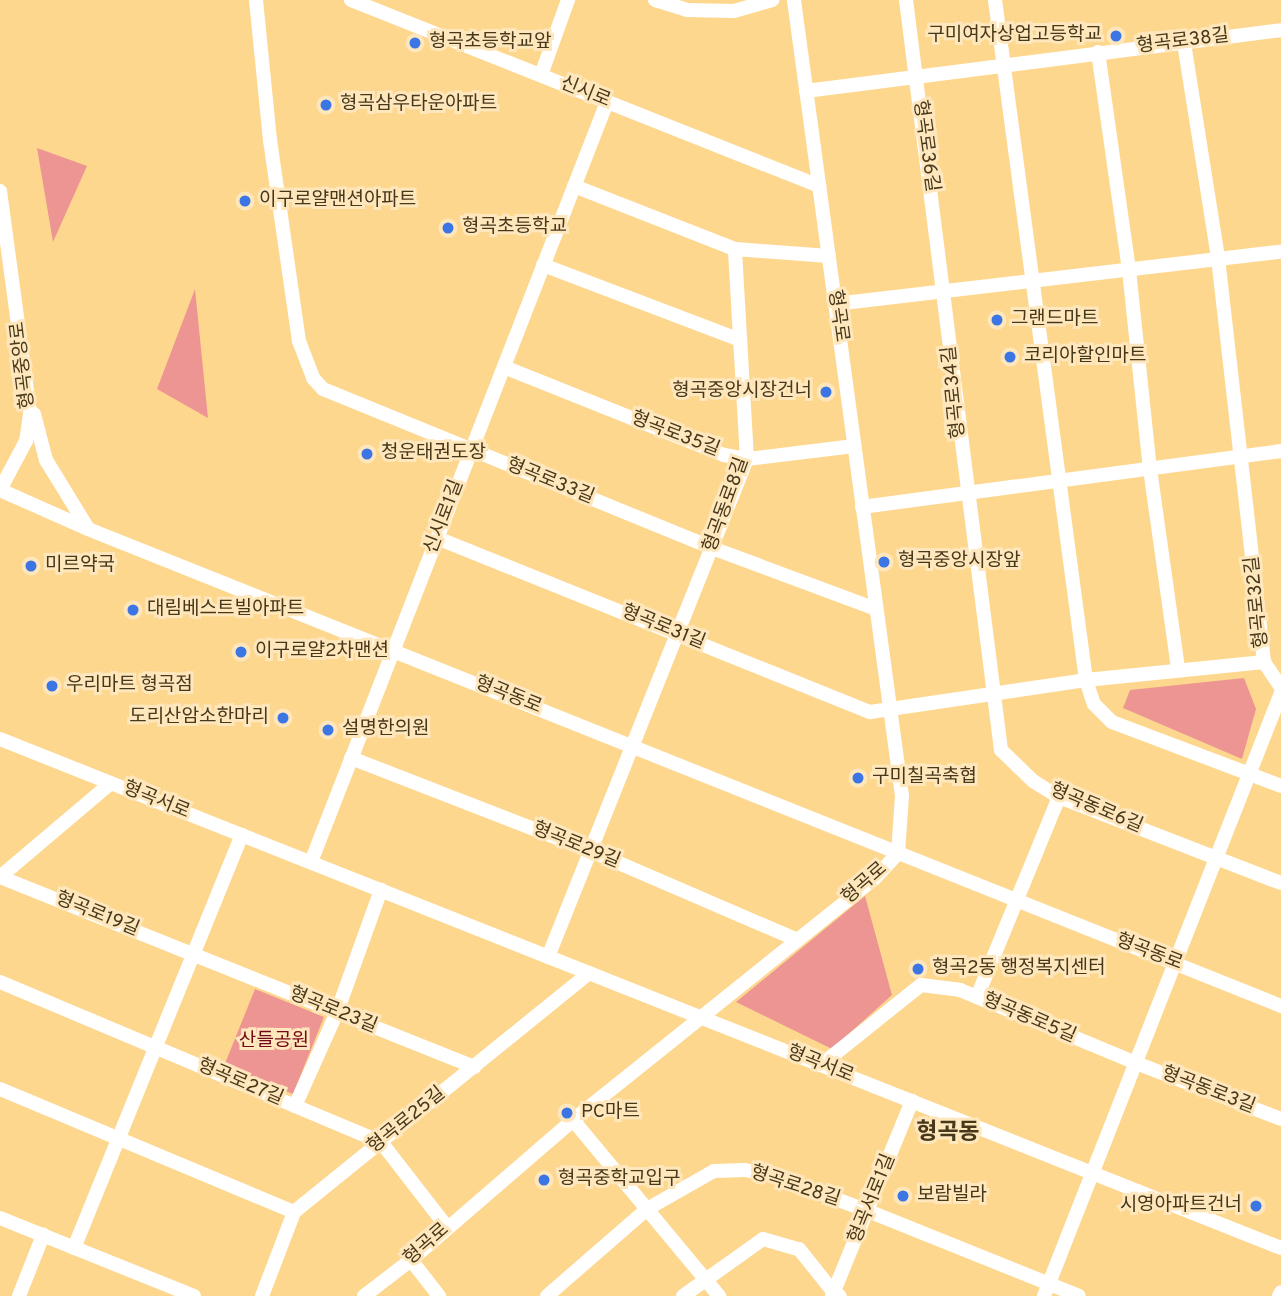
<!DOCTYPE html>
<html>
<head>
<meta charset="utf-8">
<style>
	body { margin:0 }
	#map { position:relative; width:1281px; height:1296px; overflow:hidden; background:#fed78f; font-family:Overpass,"Noto Sans KR",sans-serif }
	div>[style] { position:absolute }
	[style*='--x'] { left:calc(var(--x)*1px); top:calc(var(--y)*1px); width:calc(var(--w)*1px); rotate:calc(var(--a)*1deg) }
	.green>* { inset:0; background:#ed9592 }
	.minor>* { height:14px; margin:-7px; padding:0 7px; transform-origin:7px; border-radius:7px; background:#fff }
	.dots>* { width:19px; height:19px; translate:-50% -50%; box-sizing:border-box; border:4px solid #ffe7bd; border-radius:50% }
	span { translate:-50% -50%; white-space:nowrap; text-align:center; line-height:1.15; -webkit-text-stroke:6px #ffe7bd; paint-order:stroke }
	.poi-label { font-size:19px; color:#47381a }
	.right { translate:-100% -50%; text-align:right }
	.left { translate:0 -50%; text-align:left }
	.street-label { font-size:19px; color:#47381a }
	.park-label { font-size:19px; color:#740818 }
	.quarter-label { font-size:23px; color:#47381a; font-weight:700 }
</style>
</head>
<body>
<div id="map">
	<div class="green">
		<div style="clip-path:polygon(37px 148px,87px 166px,53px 242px)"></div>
		<div style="clip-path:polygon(195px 289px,208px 418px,157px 389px)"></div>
		<div style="clip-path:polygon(1244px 678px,1256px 709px,1242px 759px,1123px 708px,1130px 690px)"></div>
		<div style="clip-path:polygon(865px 896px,892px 995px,832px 1049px,736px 1002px)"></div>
		<div style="clip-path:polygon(255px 989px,324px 1017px,293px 1094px,224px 1066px)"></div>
	</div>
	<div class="minor">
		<div style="--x:256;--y:0;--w:141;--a:84.3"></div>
		<div style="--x:270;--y:140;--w:203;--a:81.8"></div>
		<div style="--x:299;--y:341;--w:40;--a:69"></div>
		<div style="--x:313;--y:378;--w:15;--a:48"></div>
		<div style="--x:323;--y:389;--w:420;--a:22.2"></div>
		<div style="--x:712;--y:548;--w:175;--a:20.4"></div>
		<div style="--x:351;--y:0;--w:504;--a:21.67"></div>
		<div style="--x:655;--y:0;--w:34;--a:17"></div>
		<div style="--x:687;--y:10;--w:47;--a:1.2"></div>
		<div style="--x:734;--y:11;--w:40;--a:-16"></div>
		<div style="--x:906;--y:0;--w:756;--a:82.78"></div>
		<div style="--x:1001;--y:750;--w:45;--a:44.1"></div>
		<div style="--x:1033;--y:781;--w:31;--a:32"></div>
		<div style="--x:1059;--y:797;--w:238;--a:21.2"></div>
		<div style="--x:995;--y:0;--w:686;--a:82.38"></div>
		<div style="--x:1086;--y:680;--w:25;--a:72"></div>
		<div style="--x:1094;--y:704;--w:25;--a:45"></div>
		<div style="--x:1112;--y:722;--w:181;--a:20.7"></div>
		<div style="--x:1184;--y:43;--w:218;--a:81"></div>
		<div style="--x:1218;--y:258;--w:407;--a:83.5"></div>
		<div style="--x:1264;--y:662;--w:30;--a:56"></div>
		<div style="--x:1098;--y:52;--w:220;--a:81.9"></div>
		<div style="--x:1129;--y:270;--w:200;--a:84"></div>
		<div style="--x:1150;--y:469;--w:202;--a:82"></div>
		<div style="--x:541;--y:75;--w:80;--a:-70.2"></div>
		<div style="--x:806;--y:91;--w:479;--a:-7.3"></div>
		<div style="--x:574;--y:186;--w:173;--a:21.4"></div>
		<div style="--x:735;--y:249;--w:94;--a:4.3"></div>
		<div style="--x:0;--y:191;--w:225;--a:82.3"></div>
		<div style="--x:30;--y:414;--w:27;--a:98"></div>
		<div style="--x:26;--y:441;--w:55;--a:118"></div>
		<div style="--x:543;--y:265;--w:211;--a:20.8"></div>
		<div style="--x:835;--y:304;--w:449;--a:-6.7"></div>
		<div style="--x:504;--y:367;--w:237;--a:21.8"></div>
		<div style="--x:724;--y:455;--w:23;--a:10"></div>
		<div style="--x:747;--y:459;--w:108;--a:-6.9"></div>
		<div style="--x:34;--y:414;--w:48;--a:75.4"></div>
		<div style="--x:46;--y:460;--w:79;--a:58.5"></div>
		<div style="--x:0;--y:490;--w:96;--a:23.9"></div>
		<div style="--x:88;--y:529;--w:1285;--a:21.79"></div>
		<div style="--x:862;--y:507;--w:423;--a:-7.6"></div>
		<div style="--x:437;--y:538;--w:467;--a:21.9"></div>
		<div style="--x:870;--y:712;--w:218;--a:-8.4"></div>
		<div style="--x:1086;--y:680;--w:179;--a:-5.8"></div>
		<div style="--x:0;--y:739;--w:1378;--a:21.67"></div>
		<div style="--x:351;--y:758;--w:257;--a:21.2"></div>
		<div style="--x:591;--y:851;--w:225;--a:23.3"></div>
		<div style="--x:311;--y:862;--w:816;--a:-68.72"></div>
		<div style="--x:0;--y:877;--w:511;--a:21.84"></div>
		<div style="--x:0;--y:877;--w:145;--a:-40.3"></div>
		<div style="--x:548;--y:957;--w:536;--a:-68.22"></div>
		<div style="--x:747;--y:459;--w:210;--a:-93.3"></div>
		<div style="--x:0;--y:982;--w:413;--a:22.8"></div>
		<div style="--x:381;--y:1142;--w:108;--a:52.2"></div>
		<div style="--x:977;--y:997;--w:216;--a:-67.7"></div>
		<div style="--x:821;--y:1065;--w:128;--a:-38.7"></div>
		<div style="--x:921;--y:985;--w:39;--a:7"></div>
		<div style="--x:960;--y:990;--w:191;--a:22.5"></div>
		<div style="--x:1136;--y:1063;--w:155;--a:21.1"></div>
		<div style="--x:0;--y:1089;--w:319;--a:22.7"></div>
		<div style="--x:295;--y:1106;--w:103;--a:-65.9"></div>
		<div style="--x:337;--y:1012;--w:130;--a:-70.2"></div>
		<div style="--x:573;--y:1120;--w:229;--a:50.3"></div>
		<div style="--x:0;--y:1218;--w:209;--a:21.9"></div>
		<div style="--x:74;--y:1248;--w:446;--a:-67.9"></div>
		<div style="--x:411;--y:1260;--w:46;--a:52.1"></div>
		<div style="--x:19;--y:1296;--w:66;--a:-68.5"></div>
		<div style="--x:262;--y:1296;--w:90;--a:-69.1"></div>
		<div style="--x:294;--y:1212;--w:380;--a:-39"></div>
		<div style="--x:364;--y:1296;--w:59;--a:-37.5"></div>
		<div style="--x:411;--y:1260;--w:214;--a:-40.8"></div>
		<div style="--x:573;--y:1120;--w:386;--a:-38.7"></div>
		<div style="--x:874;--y:879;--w:35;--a:-47"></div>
		<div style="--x:898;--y:853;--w:57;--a:-86"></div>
		<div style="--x:902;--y:796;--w:803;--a:-97.73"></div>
		<div style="--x:547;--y:1296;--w:133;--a:-41"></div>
		<div style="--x:647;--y:1209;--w:77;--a:-29.6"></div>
		<div style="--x:714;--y:1171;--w:31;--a:-2"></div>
		<div style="--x:745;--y:1170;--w:30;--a:12"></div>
		<div style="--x:774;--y:1176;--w:100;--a:20.4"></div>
		<div style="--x:868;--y:1211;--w:227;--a:21.9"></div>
		<div style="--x:683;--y:1296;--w:98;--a:-35.5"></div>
		<div style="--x:763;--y:1239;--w:37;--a:16"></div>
		<div style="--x:799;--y:1249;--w:58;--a:51.3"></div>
		<div style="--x:835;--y:1294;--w:5;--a:22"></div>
		<div style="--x:832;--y:1296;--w:211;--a:-67.7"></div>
		<div style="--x:1044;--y:1296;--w:648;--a:-68.54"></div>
		<div style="--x:1279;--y:1296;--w:4;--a:-63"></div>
	</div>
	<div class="dots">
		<div style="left:1116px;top:36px;background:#3c75e4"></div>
		<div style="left:415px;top:43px;background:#3c75e4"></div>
		<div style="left:326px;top:105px;background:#3c75e4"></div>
		<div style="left:245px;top:201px;background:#3c75e4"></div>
		<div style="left:448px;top:228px;background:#3c75e4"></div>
		<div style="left:997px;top:320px;background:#3c75e4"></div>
		<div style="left:1010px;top:357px;background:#3c75e4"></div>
		<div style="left:826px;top:392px;background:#3c75e4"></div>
		<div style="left:367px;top:454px;background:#3c75e4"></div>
		<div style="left:884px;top:562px;background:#3c75e4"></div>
		<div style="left:31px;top:566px;background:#3c75e4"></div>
		<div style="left:133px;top:610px;background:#3c75e4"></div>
		<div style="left:241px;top:652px;background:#3c75e4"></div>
		<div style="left:52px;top:686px;background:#3c75e4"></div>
		<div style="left:283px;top:718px;background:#3c75e4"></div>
		<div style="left:328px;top:730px;background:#3c75e4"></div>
		<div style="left:858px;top:778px;background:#3c75e4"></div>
		<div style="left:918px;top:969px;background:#3c75e4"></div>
		<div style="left:567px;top:1113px;background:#3c75e4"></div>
		<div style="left:544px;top:1180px;background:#3c75e4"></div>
		<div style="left:903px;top:1196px;background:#3c75e4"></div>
		<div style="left:1256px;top:1206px;background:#3c75e4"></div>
	</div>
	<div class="poi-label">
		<span class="right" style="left:1102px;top:36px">구미여자상업고등학교</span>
		<span class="left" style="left:429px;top:43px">형곡초등학교앞</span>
		<span class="left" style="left:340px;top:105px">형곡삼우타운아파트</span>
		<span class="left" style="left:259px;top:201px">이구로얄맨션아파트</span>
		<span class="left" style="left:462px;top:228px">형곡초등학교</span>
		<span class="left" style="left:1011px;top:320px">그랜드마트</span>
		<span class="left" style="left:1024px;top:357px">코리아할인마트</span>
		<span class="right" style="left:812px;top:392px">형곡중앙시장건너</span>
		<span class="left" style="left:381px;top:454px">청운태권도장</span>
		<span class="left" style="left:898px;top:562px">형곡중앙시장앞</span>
		<span class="left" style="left:45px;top:566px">미르약국</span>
		<span class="left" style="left:147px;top:610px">대림베스트빌아파트</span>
		<span class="left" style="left:255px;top:652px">이구로얄2차맨션</span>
		<span class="left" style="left:66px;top:686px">우리마트 형곡점</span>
		<span class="right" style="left:269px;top:718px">도리산암소한마리</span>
		<span class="left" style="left:342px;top:730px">설명한의원</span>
		<span class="left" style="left:872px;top:778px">구미칠곡축협</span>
		<span class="left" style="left:932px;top:969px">형곡2동 행정복지센터</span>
		<span class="left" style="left:581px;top:1113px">PC마트</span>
		<span class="left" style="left:558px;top:1180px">형곡중학교입구</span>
		<span class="left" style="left:917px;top:1196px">보람빌라</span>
		<span class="right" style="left:1242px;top:1206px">시영아파트건너</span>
	</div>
	<div class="street-label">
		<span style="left:1183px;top:42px;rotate:-7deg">형곡로38길</span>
		<span style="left:585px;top:93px;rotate:22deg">신시로</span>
		<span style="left:925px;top:146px;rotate:82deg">형곡로36길</span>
		<span style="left:837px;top:316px;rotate:82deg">형곡로</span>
		<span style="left:24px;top:365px;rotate:-97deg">형곡중앙로</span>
		<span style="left:955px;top:392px;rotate:-96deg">형곡로34길</span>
		<span style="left:675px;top:435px;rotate:21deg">형곡로35길</span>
		<span style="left:550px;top:482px;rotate:22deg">형곡로33길</span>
		<span style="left:727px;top:505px;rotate:-70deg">형곡동로8길</span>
		<span style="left:445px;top:517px;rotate:-69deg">신시로1길</span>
		<span style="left:1258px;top:602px;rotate:-96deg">형곡로32길</span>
		<span style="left:663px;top:628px;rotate:22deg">형곡로31길</span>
		<span style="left:508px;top:696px;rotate:22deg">형곡동로</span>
		<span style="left:156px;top:801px;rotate:22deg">형곡서로</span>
		<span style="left:1096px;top:809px;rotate:23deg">형곡동로6길</span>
		<span style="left:576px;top:846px;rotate:22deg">형곡로29길</span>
		<span style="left:865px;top:884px;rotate:-41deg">형곡로</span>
		<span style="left:97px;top:915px;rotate:22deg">형곡로19길</span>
		<span style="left:1149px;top:953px;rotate:21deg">형곡동로</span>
		<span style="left:333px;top:1011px;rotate:22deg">형곡로23길</span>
		<span style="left:1029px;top:1019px;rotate:23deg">형곡동로5길</span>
		<span style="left:820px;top:1065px;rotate:22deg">형곡서로</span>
		<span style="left:240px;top:1083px;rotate:23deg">형곡로27길</span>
		<span style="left:1208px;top:1091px;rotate:21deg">형곡동로3길</span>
		<span style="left:407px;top:1121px;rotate:-39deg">형곡로25길</span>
		<span style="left:795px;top:1187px;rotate:18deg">형곡로28길</span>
		<span style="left:873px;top:1199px;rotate:-68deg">형곡서로1길</span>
		<span style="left:427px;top:1245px;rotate:-41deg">형곡로</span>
	</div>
	<div class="park-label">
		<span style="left:274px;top:1042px">산들공원</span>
	</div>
	<div class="quarter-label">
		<span style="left:948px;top:1134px">형곡동</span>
	</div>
</div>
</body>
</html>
